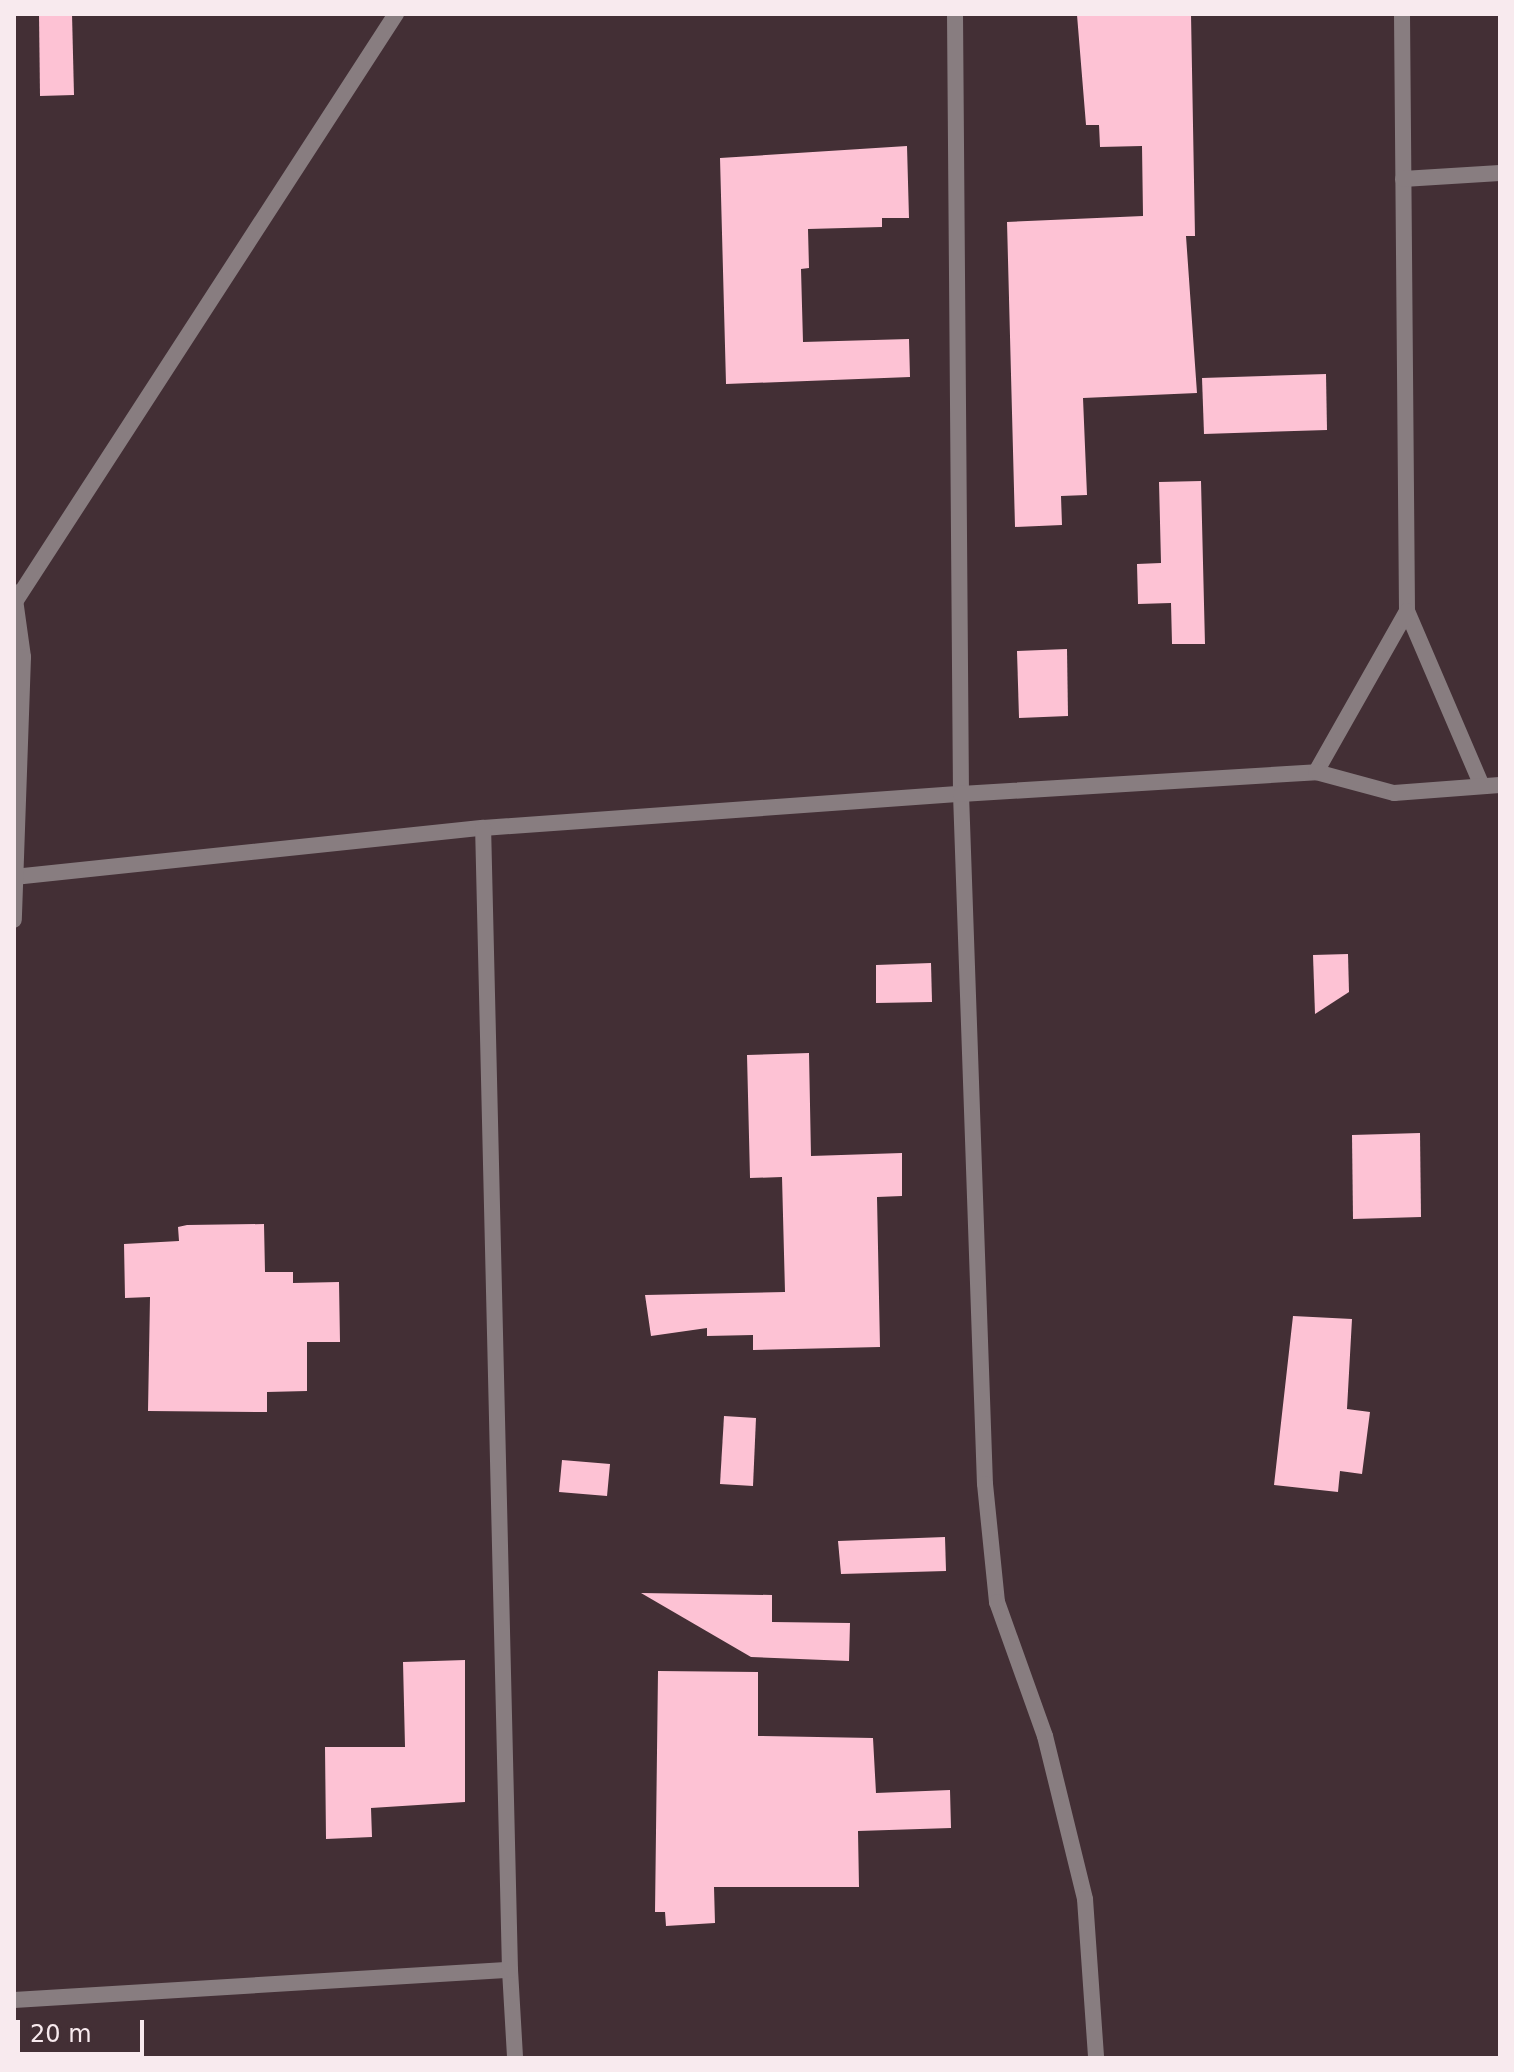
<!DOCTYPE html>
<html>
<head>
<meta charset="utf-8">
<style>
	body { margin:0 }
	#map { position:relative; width:1514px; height:2072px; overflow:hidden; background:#432f35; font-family:"DejaVu Sans",sans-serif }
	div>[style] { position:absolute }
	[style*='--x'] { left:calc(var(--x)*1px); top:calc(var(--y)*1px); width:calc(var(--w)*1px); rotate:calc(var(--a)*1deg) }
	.building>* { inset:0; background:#fdc2d4 }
	.minor>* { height:16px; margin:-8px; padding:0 8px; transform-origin:8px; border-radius:8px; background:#887d80 }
	.tertiary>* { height:16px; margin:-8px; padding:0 8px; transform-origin:8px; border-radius:8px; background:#887d80 }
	span { translate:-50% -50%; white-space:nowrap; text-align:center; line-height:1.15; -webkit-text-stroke:8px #432f35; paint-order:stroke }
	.frame { position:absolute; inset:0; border:16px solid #f8eaee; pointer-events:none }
	.scale { position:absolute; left:16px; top:2020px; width:128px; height:36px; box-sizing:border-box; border:4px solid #f8eaee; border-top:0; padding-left:10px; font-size:24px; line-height:28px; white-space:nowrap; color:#f8eaee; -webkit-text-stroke:6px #432f35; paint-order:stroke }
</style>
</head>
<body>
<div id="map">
	<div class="building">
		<div style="clip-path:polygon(39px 14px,72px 14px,74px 95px,40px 96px)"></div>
		<div style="clip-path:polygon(1191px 14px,1195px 236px,1186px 236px,1197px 393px,1083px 398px,1087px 495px,1061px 496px,1062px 525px,1015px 527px,1007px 222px,1143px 216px,1142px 146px,1100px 147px,1099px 125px,1086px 125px,1077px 15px)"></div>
		<div style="clip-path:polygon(907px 146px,909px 218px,882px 218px,882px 227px,808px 229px,809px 268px,801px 269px,803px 342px,909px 339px,910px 377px,726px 384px,720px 158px)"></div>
		<div style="clip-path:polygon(1326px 374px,1327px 430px,1204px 434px,1202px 378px)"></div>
		<div style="clip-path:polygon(1201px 481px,1205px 644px,1172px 644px,1171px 603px,1138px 604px,1137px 564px,1161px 563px,1159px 482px)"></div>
		<div style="clip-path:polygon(1067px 649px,1068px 716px,1019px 718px,1017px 651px)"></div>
		<div style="clip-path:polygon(1348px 954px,1349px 992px,1315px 1014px,1313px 955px)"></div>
		<div style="clip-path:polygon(931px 963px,932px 1002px,876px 1003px,876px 965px)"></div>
		<div style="clip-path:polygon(809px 1053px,811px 1156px,902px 1153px,902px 1196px,877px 1197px,880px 1347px,753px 1350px,753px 1335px,707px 1336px,707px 1328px,651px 1336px,645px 1295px,785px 1292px,782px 1177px,750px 1178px,747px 1055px)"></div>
		<div style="clip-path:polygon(1420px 1133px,1421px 1217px,1353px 1219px,1352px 1135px)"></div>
		<div style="clip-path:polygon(264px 1224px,265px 1272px,293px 1272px,293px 1283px,339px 1282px,340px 1342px,307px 1342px,307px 1391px,267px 1392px,267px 1412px,148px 1411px,150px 1297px,125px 1298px,124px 1244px,179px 1241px,178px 1227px,187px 1225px)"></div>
		<div style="clip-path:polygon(1293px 1316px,1352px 1319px,1347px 1409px,1370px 1412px,1362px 1474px,1340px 1471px,1338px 1492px,1274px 1485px)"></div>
		<div style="clip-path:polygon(724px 1416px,756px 1418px,753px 1486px,720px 1484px)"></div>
		<div style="clip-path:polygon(562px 1460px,610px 1464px,607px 1496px,559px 1492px)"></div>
		<div style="clip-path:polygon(945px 1537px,946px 1571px,841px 1574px,838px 1541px)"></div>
		<div style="clip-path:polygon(641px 1593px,772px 1595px,772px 1622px,850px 1623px,849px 1661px,751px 1657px)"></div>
		<div style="clip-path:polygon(465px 1660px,465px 1802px,371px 1808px,372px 1837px,326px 1839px,325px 1747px,405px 1747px,403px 1662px)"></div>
		<div style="clip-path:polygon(658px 1671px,758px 1672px,758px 1736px,873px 1738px,876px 1793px,950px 1790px,951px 1828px,858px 1831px,859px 1887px,714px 1887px,715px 1923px,666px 1926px,665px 1912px,655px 1912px)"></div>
	</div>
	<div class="minor">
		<div style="--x:955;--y:14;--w:780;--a:89.56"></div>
		<div style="--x:961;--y:794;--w:690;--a:88.01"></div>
		<div style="--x:985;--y:1484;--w:119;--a:84.2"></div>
		<div style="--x:997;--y:1602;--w:142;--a:70.3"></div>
		<div style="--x:1045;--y:1736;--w:168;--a:76.2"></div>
		<div style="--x:1085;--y:1899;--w:159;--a:86"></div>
		<div style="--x:1402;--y:14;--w:597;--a:89.52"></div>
		<div style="--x:1407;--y:611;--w:190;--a:66.8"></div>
		<div style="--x:1403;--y:179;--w:97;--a:-3.5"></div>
		<div style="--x:15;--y:602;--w:701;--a:-57.06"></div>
		<div style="--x:1316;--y:772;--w:185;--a:-60.5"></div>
		<div style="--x:14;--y:877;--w:472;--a:-6"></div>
		<div style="--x:483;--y:828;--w:479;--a:-4.1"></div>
		<div style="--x:961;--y:794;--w:356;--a:-3.5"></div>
		<div style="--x:1316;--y:772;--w:81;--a:15.1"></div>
		<div style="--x:1394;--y:793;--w:106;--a:-4.3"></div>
		<div style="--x:510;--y:1970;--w:88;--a:86.7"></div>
		<div style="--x:14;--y:2000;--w:497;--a:-3.5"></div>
		<div style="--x:510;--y:1970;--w:1142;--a:-91.35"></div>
	</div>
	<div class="tertiary">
		<div style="--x:14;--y:592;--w:66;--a:82.1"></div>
		<div style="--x:23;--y:657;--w:263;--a:92"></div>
	</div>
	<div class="frame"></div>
	<div class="scale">20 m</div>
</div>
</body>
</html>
